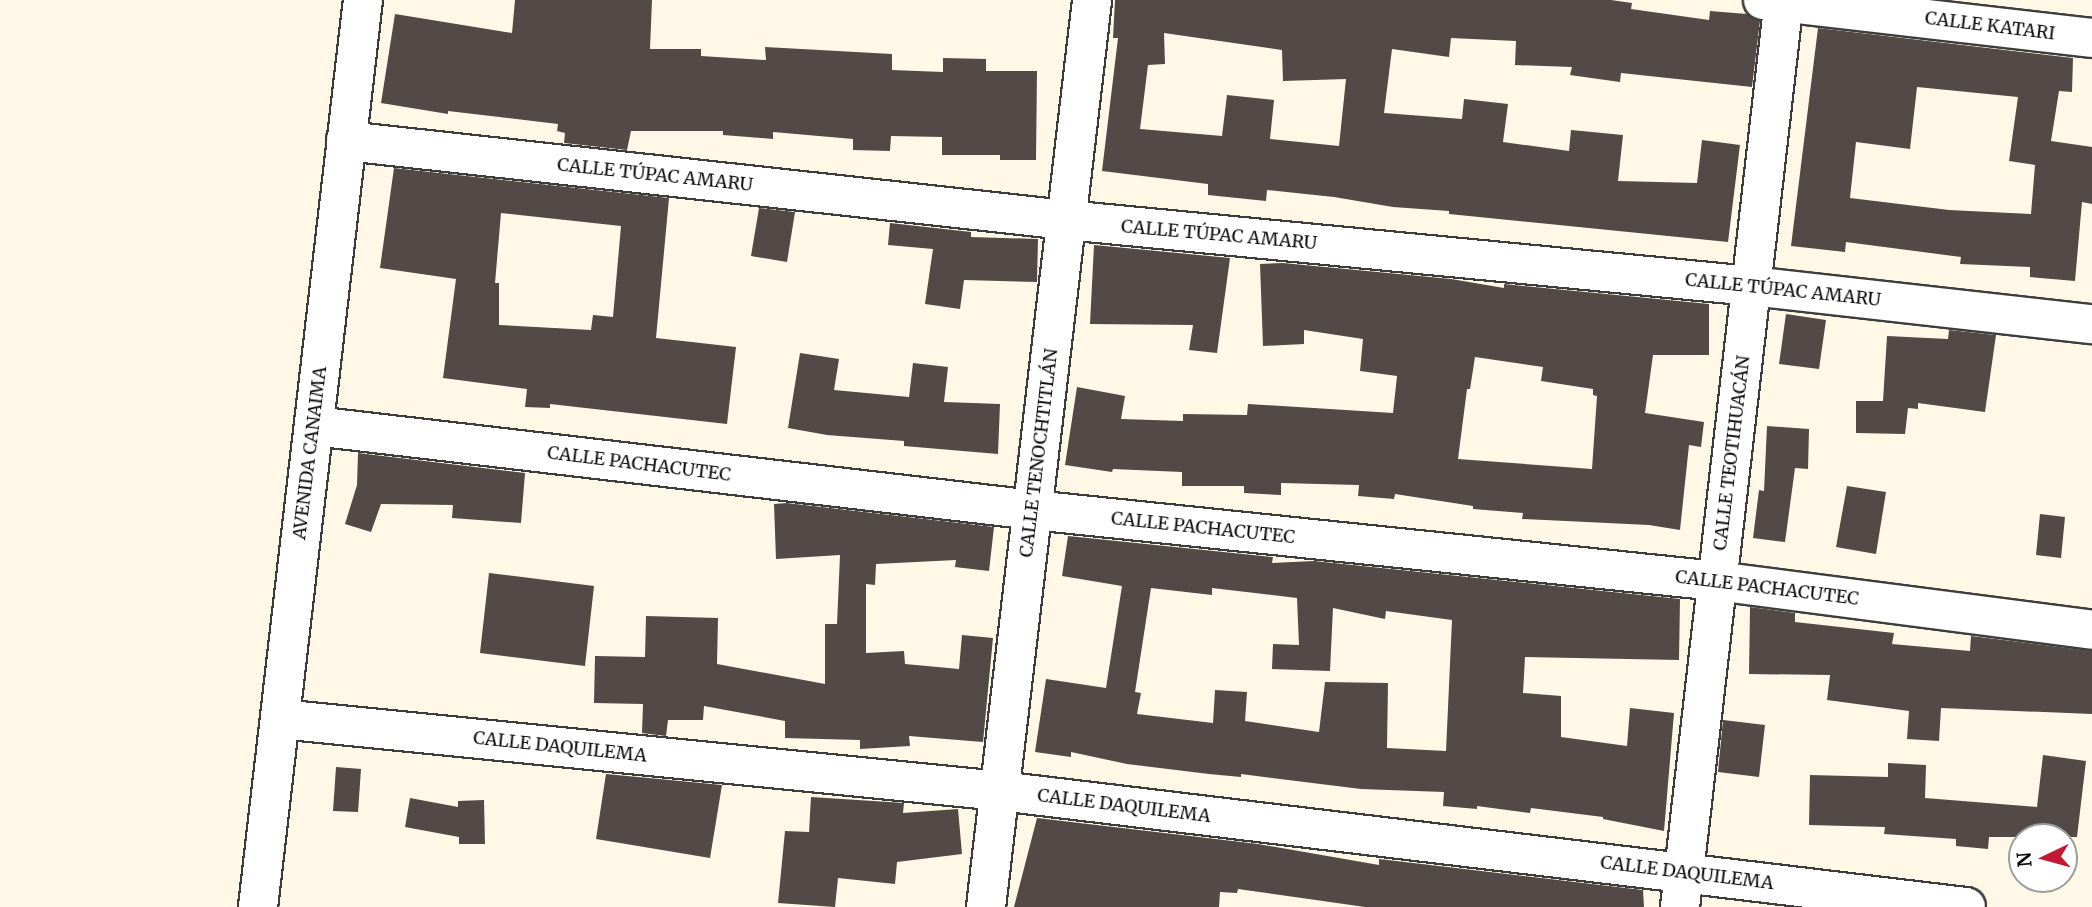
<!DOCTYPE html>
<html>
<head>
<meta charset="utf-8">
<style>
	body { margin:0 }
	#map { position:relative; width:2092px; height:907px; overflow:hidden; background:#fff8e7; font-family:Merriweather,serif }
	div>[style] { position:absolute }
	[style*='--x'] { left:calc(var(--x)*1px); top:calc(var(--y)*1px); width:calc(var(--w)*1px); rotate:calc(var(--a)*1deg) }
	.building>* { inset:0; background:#534946 }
	.roads { filter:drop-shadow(2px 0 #3d3d3d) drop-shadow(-2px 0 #3d3d3d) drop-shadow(0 2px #3d3d3d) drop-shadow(0 -2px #3d3d3d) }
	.minor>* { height:38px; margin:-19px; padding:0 19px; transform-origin:19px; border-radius:19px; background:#fff }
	span { translate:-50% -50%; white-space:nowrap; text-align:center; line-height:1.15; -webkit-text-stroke:7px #fff; paint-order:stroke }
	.street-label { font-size:18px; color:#0a0a0a }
	.north { position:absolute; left:2008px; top:823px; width:70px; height:70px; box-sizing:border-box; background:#fff; border:2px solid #9d9d9d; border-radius:50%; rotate:265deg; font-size:19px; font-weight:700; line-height:28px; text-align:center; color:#0a0a0a }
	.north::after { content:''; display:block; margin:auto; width:24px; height:32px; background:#c21933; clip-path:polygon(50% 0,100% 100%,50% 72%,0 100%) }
</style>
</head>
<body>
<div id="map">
	<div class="building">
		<div style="clip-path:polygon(515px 0,652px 0,650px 49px,701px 49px,701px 56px,766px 60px,765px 47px,892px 54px,892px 70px,943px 72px,943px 58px,986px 59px,986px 71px,1037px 71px,1036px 160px,1000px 160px,1000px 155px,942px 155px,942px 137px,891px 136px,890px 151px,853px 150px,853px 139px,773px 132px,773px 139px,723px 135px,723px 131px,631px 131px,627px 150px,564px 143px,565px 133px,557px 131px,558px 124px,448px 111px,448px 114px,381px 103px,395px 14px,512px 33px)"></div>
		<div style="clip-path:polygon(evenodd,1115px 0,1611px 0,1632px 3px,1631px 9px,1709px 20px,1710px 11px,1747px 14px,1760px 21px,1752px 87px,1621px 73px,1620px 82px,1570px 75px,1572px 67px,1515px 65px,1516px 41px,1451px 38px,1449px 57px,1392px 49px,1384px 113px,1462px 119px,1464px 99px,1508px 104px,1503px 142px,1569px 151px,1571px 130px,1623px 135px,1618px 181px,1697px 183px,1702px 140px,1740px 145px,1728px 242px,1449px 214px,1449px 211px,1393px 207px,1334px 197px,1267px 190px,1266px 201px,1208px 195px,1208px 184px,1102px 171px,1118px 38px,1113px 38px,1115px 0,1164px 33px,1282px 50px,1283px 81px,1346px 79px,1339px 146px,1270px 139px,1274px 100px,1227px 95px,1222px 136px,1140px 129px,1148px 65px,1165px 64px,1164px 33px)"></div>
		<div style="clip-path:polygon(evenodd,1818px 28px,2073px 58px,2072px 92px,2059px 91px,2051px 141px,2092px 147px,2092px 204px,2082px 202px,2075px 281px,2030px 277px,2030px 267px,1960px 264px,1961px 257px,1846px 242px,1845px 252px,1791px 246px,1818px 28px,1917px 87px,2018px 97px,2009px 161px,2035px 165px,2031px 214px,1949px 210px,1850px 198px,1856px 142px,1910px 149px,1917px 87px)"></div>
		<div style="clip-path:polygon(evenodd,394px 168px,669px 198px,656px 338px,736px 347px,727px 424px,550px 404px,550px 408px,525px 407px,527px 389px,443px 378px,456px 279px,380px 268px,394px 168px,501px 213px,621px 226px,613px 317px,593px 315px,591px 330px,499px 325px,499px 283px,495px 283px,501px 213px)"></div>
		<div style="clip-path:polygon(759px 208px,795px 212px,787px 262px,751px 256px)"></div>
		<div style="clip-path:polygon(890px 223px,971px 232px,971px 237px,1038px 239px,1037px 282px,964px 280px,960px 309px,925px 304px,933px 249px,888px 245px)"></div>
		<div style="clip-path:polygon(1094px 245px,1230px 258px,1217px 353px,1189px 350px,1193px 325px,1090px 324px)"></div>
		<div style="clip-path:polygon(evenodd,1283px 263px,1451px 279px,1504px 288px,1504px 284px,1709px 304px,1709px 355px,1653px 355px,1645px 413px,1704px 422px,1701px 447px,1689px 445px,1680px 530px,1649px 525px,1522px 519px,1523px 513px,1473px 509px,1473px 506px,1395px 494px,1394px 499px,1358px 496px,1359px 485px,1281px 483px,1281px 495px,1244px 493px,1244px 486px,1182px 486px,1182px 472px,1113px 469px,1112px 472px,1065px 465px,1077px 387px,1125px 396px,1121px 419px,1183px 421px,1183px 414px,1247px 415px,1248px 404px,1393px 413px,1397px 376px,1360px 371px,1363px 339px,1304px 330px,1304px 344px,1263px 346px,1260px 264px,1283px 263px,1475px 357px,1543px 367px,1541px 381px,1593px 389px,1593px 395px,1597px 396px,1592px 469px,1458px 459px,1467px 389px,1470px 389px,1475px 357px)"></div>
		<div style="clip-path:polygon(1786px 314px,1826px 320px,1819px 369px,1779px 364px)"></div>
		<div style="clip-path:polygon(1949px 330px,1996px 335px,1985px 412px,1918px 403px,1918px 409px,1908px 408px,1905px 434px,1856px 433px,1856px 401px,1883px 401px,1887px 336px,1948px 339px)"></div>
		<div style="clip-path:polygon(800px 353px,839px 359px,834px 390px,909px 397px,913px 363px,948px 367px,944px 402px,1000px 404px,998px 454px,904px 446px,904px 441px,827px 435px,788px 428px)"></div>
		<div style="clip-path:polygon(1767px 426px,1809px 429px,1808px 469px,1795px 468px,1785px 542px,1753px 538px,1759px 490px,1764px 491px)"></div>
		<div style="clip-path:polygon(358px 453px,525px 473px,521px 523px,452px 518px,453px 505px,381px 504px,371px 532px,345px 524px,357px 485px)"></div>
		<div style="clip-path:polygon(1847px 486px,1886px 492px,1876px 554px,1836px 547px)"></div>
		<div style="clip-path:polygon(787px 503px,994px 527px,989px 571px,955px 567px,956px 560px,876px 564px,875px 585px,866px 584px,866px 653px,904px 651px,905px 664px,959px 669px,962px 635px,993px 638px,983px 742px,909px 736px,910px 746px,860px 749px,860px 740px,785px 738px,785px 721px,704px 706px,703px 720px,668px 720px,666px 736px,642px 733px,643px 704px,594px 703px,595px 656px,645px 657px,646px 616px,718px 618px,717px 664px,825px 684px,825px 624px,837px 624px,840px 555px,776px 559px,774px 504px)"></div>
		<div style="clip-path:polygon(2040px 514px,2065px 517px,2061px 558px,2036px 555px)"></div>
		<div style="clip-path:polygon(evenodd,1068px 536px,1273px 557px,1272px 563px,1314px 561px,1680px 599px,1679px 660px,1525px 657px,1523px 693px,1561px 696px,1561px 737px,1627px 746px,1630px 708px,1674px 713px,1664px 831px,1603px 819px,1603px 817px,1531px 808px,1530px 813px,1477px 806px,1477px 809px,1443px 806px,1444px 792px,1361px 789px,1241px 774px,1241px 777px,1209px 774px,1127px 764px,1071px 752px,1071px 757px,1035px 752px,1046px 679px,1106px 688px,1122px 586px,1062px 576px,1068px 536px,1151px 588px,1212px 595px,1212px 588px,1297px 598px,1299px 645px,1273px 644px,1272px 669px,1330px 671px,1333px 608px,1385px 619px,1386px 611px,1452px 620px,1446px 751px,1387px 748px,1388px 683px,1325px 682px,1319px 732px,1245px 721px,1247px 692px,1215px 690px,1213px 723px,1137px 714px,1141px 693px,1135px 692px,1151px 588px)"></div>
		<div style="clip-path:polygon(489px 573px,594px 586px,585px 666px,480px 653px)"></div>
		<div style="clip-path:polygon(1750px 607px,1795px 613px,1795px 622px,1894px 633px,1892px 644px,1970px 651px,1971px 636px,2092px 651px,2092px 714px,1941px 708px,1939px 741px,1907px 739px,1909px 711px,1827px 700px,1830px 675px,1749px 674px)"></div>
		<div style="clip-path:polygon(1723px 720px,1765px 725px,1759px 777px,1718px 772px)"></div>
		<div style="clip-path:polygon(2043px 755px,2086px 761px,2077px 837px,1989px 837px,1988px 849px,1956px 846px,1956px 839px,1884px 834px,1885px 827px,1809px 825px,1810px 775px,1888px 777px,1888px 763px,1926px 765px,1925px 798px,2037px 807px)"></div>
		<div style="clip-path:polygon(336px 767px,361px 769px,358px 812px,333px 811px)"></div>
		<div style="clip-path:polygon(606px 774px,722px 785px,710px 858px,596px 839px)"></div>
		<div style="clip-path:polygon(811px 797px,904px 803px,903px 813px,958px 809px,962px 854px,897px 862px,895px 884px,838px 878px,835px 907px,778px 903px,785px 831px,809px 832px)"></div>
		<div style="clip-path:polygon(410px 798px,458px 807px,458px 801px,484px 800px,485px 844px,459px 844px,459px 837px,405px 827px)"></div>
		<div style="clip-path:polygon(1037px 818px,1258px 844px,1379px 865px,1379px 859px,1643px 890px,1644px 907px,1365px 907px,1238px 889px,1237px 893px,1220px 892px,1219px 907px,1014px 907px)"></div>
	</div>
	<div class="roads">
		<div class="minor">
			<div style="--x:1763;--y:0;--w:331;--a:6.6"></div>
			<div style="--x:346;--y:141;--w:724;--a:6.26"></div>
			<div style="--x:1066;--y:220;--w:688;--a:5.5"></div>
			<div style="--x:1751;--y:286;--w:343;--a:6.4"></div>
			<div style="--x:314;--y:426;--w:724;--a:6.66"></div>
			<div style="--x:1033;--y:510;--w:688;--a:5.93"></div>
			<div style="--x:1717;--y:581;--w:378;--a:7.4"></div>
			<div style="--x:280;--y:719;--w:724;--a:5.71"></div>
			<div style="--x:1000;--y:791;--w:973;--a:6.85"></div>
			<div style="--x:258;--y:907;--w:913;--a:-83.4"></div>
			<div style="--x:986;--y:907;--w:913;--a:-83.33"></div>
			<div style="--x:1680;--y:907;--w:913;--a:-83.46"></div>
		</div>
	</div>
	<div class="street-label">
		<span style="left:1990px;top:26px;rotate:7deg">CALLE KATARI</span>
		<span style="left:655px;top:175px;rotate:6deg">CALLE TÚPAC AMARU</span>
		<span style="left:1219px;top:235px;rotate:5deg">CALLE TÚPAC AMARU</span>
		<span style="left:1783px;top:290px;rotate:6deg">CALLE TÚPAC AMARU</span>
		<span style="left:310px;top:453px;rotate:-83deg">AVENIDA CANAIMA</span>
		<span style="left:1039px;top:453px;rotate:-83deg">CALLE TENOCHTITLÁN</span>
		<span style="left:1732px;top:453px;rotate:-83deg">CALLE TEOTIHUACÁN</span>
		<span style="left:639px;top:464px;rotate:7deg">CALLE PACHACUTEC</span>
		<span style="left:1203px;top:528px;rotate:6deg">CALLE PACHACUTEC</span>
		<span style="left:1767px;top:588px;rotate:7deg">CALLE PACHACUTEC</span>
		<span style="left:560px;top:747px;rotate:6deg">CALLE DAQUILEMA</span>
		<span style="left:1124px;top:806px;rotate:7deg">CALLE DAQUILEMA</span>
		<span style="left:1687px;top:873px;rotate:7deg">CALLE DAQUILEMA</span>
	</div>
	<div class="north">N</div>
</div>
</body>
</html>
